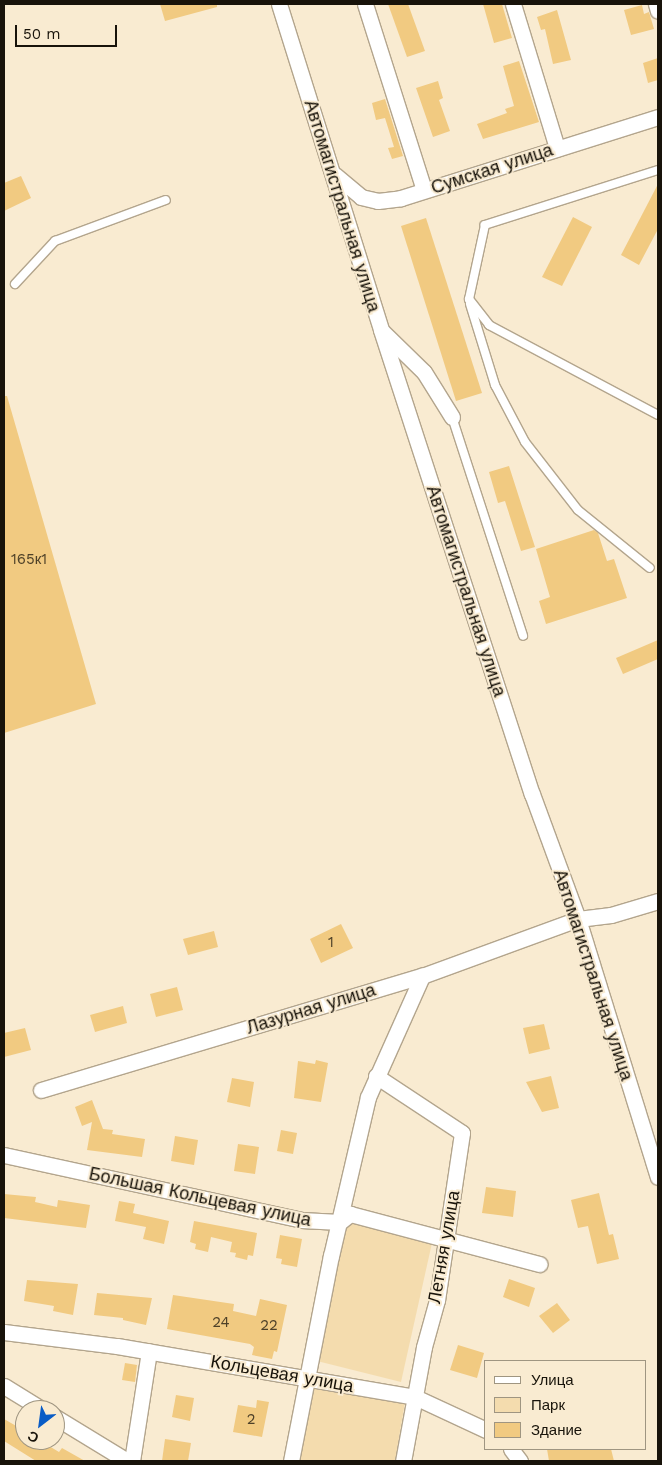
<!DOCTYPE html>
<html>
<head>
<meta charset="utf-8">
<style>
	body { margin:0 }
	#map { position:relative; width:662px; height:1465px; overflow:hidden; background:#f9ebd1; font-family:"Work Sans",sans-serif }
	div>[style] { position:absolute }
	[style*='--x'] { left:calc(var(--x)*1px); top:calc(var(--y)*1px); width:calc(var(--w)*1px); rotate:calc(var(--a)*1deg) }
	.green>* { inset:0; background:#f4dcae }
	.building>* { inset:0; background:#f1ca81 }
	.roads { filter:drop-shadow(1px 0 #b3a58d) drop-shadow(-1px 0 #b3a58d) drop-shadow(0 1px #b3a58d) drop-shadow(0 -1px #b3a58d) }
	.lane>* { height:8px; margin:-4px; padding:0 4px; transform-origin:4px; border-radius:4px; background:#fff }
	.street>* { height:15px; margin:-7.5px; padding:0 7.5px; transform-origin:7.5px; border-radius:7.5px; background:#fff }
	span { translate:-50% -50%; white-space:nowrap; text-align:center; line-height:1.15; -webkit-text-stroke:4px #f9ebd1; paint-order:stroke }
	.number-label { font-size:15px; color:#4e4128 }
	.number-label span { -webkit-text-stroke-width:0 }
	.street-label { font-size:18px; color:#18130a }
	.frame { position:absolute; inset:0; border:5px solid #18130a; pointer-events:none }
	.legend { position:absolute; left:484px; top:1360px; width:162px; height:90px; box-sizing:border-box; background:#f9ebd1; border:1px solid #9f9581; margin:0; padding:6px 9px; list-style:none; font-size:15px; color:#18130a }
	.legend li { display:flex; align-items:center; gap:10px; height:25px }
	.legend b { width:25px; border:1px solid #9f9581 }
	.north { position:absolute; left:15px; top:1400px; width:50px; height:50px; box-sizing:border-box; background:#f9ebd1; border:1px solid #9f9581; border-radius:50%; rotate:210deg; font-size:14px; font-weight:700; line-height:20px; text-align:center; color:#18130a }
	.north::after { content:''; display:block; margin:auto; width:18px; height:22px; background:#095cc6; clip-path:polygon(50% 0,100% 100%,50% 72%,0 100%) }
	.scale { position:absolute; left:15px; top:25px; width:102px; height:22px; box-sizing:border-box; border:2px solid #18130a; border-top:0; padding-left:6px; font-size:15px; line-height:18px; white-space:nowrap; color:#18130a; -webkit-text-stroke:4px #f9ebd1; paint-order:stroke }
</style>
</head>
<body>
<div id="map">
	<div class="green">
		<div style="clip-path:polygon(347px 1208px,434px 1234px,401px 1382px,317px 1361px)"></div>
		<div style="clip-path:polygon(312px 1386px,405px 1402px,395px 1461px,299px 1461px)"></div>
	</div>
	<div class="building">
		<div style="clip-path:polygon(160px 4px,217px 4px,217px 7px,165px 21px)"></div>
		<div style="clip-path:polygon(388px 4px,408px 4px,425px 51px,407px 57px)"></div>
		<div style="clip-path:polygon(483px 4px,502px 4px,512px 38px,494px 43px)"></div>
		<div style="clip-path:polygon(642px 5px,644px 14px,649px 12px,654px 29px,631px 35px,624px 10px)"></div>
		<div style="clip-path:polygon(557px 10px,571px 60px,553px 64px,545px 29px,541px 30px,537px 17px)"></div>
		<div style="clip-path:polygon(658px 58px,658px 80px,648px 83px,643px 63px)"></div>
		<div style="clip-path:polygon(519px 61px,539px 122px,483px 139px,477px 124px,507px 113px,505px 109px,514px 106px,503px 66px)"></div>
		<div style="clip-path:polygon(438px 81px,443px 98px,439px 100px,450px 131px,433px 137px,416px 88px)"></div>
		<div style="clip-path:polygon(385px 99px,403px 156px,392px 159px,388px 148px,394px 147px,385px 118px,376px 120px,372px 103px)"></div>
		<div style="clip-path:polygon(21px 176px,31px 198px,4px 211px,4px 183px)"></div>
		<div style="clip-path:polygon(658px 184px,658px 229px,639px 265px,621px 255px)"></div>
		<div style="clip-path:polygon(573px 217px,592px 227px,562px 286px,542px 277px)"></div>
		<div style="clip-path:polygon(426px 218px,482px 393px,456px 401px,401px 226px)"></div>
		<div style="clip-path:polygon(4px 396px,7px 396px,96px 704px,4px 733px)"></div>
		<div style="clip-path:polygon(509px 466px,535px 547px,521px 551px,505px 501px,498px 503px,489px 472px)"></div>
		<div style="clip-path:polygon(594px 530px,598px 533px,607px 561px,614px 559px,627px 598px,546px 624px,539px 601px,550px 597px,536px 549px)"></div>
		<div style="clip-path:polygon(658px 640px,658px 659px,623px 674px,616px 658px)"></div>
		<div style="clip-path:polygon(341px 924px,353px 948px,321px 963px,310px 939px)"></div>
		<div style="clip-path:polygon(214px 931px,218px 947px,188px 955px,183px 939px)"></div>
		<div style="clip-path:polygon(177px 987px,183px 1010px,156px 1017px,150px 994px)"></div>
		<div style="clip-path:polygon(123px 1006px,127px 1023px,95px 1032px,90px 1015px)"></div>
		<div style="clip-path:polygon(544px 1024px,550px 1049px,529px 1054px,523px 1028px)"></div>
		<div style="clip-path:polygon(25px 1028px,31px 1050px,4px 1057px,4px 1033px)"></div>
		<div style="clip-path:polygon(316px 1060px,328px 1063px,321px 1102px,294px 1098px,298px 1061px,315px 1064px)"></div>
		<div style="clip-path:polygon(551px 1076px,559px 1108px,542px 1112px,526px 1082px)"></div>
		<div style="clip-path:polygon(232px 1078px,254px 1082px,250px 1107px,227px 1102px)"></div>
		<div style="clip-path:polygon(92px 1100px,103px 1129px,113px 1130px,112px 1134px,145px 1139px,142px 1157px,87px 1150px,92px 1122px,82px 1126px,75px 1107px)"></div>
		<div style="clip-path:polygon(281px 1130px,297px 1133px,293px 1154px,277px 1151px)"></div>
		<div style="clip-path:polygon(175px 1136px,198px 1140px,194px 1165px,171px 1161px)"></div>
		<div style="clip-path:polygon(238px 1144px,259px 1147px,255px 1174px,234px 1171px)"></div>
		<div style="clip-path:polygon(486px 1187px,516px 1191px,513px 1217px,482px 1213px)"></div>
		<div style="clip-path:polygon(599px 1193px,609px 1235px,613px 1234px,619px 1259px,597px 1264px,588px 1226px,578px 1228px,571px 1200px)"></div>
		<div style="clip-path:polygon(4px 1194px,36px 1197px,35px 1202px,57px 1207px,58px 1200px,90px 1205px,86px 1228px,4px 1218px)"></div>
		<div style="clip-path:polygon(119px 1201px,135px 1204px,133px 1213px,169px 1221px,164px 1244px,143px 1239px,146px 1227px,115px 1221px)"></div>
		<div style="clip-path:polygon(194px 1221px,257px 1233px,253px 1256px,248px 1255px,247px 1260px,235px 1257px,236px 1253px,230px 1252px,232px 1242px,211px 1237px,208px 1252px,195px 1249px,196px 1244px,190px 1242px)"></div>
		<div style="clip-path:polygon(280px 1235px,302px 1239px,297px 1267px,281px 1264px,282px 1259px,276px 1258px)"></div>
		<div style="clip-path:polygon(509px 1279px,535px 1288px,529px 1307px,503px 1297px)"></div>
		<div style="clip-path:polygon(27px 1280px,78px 1284px,73px 1315px,53px 1311px,54px 1306px,24px 1301px)"></div>
		<div style="clip-path:polygon(97px 1293px,152px 1298px,146px 1325px,123px 1320px,123px 1318px,94px 1315px)"></div>
		<div style="clip-path:polygon(173px 1295px,234px 1304px,233px 1311px,256px 1316px,260px 1299px,287px 1305px,277px 1352px,274px 1351px,272px 1359px,252px 1355px,254px 1347px,250px 1344px,167px 1329px)"></div>
		<div style="clip-path:polygon(557px 1303px,570px 1320px,553px 1333px,539px 1316px)"></div>
		<div style="clip-path:polygon(458px 1345px,484px 1353px,477px 1378px,450px 1370px)"></div>
		<div style="clip-path:polygon(125px 1363px,137px 1365px,135px 1382px,122px 1380px)"></div>
		<div style="clip-path:polygon(176px 1395px,194px 1398px,190px 1421px,172px 1417px)"></div>
		<div style="clip-path:polygon(257px 1400px,269px 1402px,262px 1437px,233px 1432px,238px 1405px,256px 1408px)"></div>
		<div style="clip-path:polygon(4px 1419px,25px 1431px,25px 1440px,39px 1440px,59px 1452px,62px 1448px,85px 1461px,36px 1461px,4px 1441px)"></div>
		<div style="clip-path:polygon(165px 1439px,191px 1443px,188px 1461px,162px 1461px)"></div>
		<div style="clip-path:polygon(547px 1449px,611px 1449px,614px 1461px,549px 1461px)"></div>
	</div>
	<div class="roads">
		<div class="lane">
			<div style="--x:658;--y:170;--w:182;--a:162.4"></div>
			<div style="--x:485;--y:225;--w:76;--a:102.2"></div>
			<div style="--x:469;--y:299;--w:33;--a:52"></div>
			<div style="--x:489;--y:325;--w:191;--a:28"></div>
			<div style="--x:15;--y:284;--w:59;--a:-47.1"></div>
			<div style="--x:55;--y:241;--w:118;--a:-20.3"></div>
			<div style="--x:470;--y:304;--w:85;--a:72.8"></div>
			<div style="--x:495;--y:385;--w:64;--a:62.2"></div>
			<div style="--x:525;--y:442;--w:86;--a:52.1"></div>
			<div style="--x:578;--y:510;--w:92;--a:38.9"></div>
			<div style="--x:452;--y:417;--w:230;--a:72"></div>
		</div>
		<div class="street">
			<div style="--x:279;--y:4;--w:342;--a:72.6"></div>
			<div style="--x:381;--y:330;--w:488;--a:72"></div>
			<div style="--x:532;--y:794;--w:133;--a:69.8"></div>
			<div style="--x:578;--y:919;--w:270;--a:72.8"></div>
			<div style="--x:365;--y:4;--w:195;--a:72.4"></div>
			<div style="--x:513;--y:4;--w:151;--a:73"></div>
			<div style="--x:656;--y:4;--w:7;--a:74"></div>
			<div style="--x:335;--y:175;--w:34;--a:40"></div>
			<div style="--x:361;--y:197;--w:17;--a:13"></div>
			<div style="--x:378;--y:201;--w:23;--a:-7"></div>
			<div style="--x:401;--y:198;--w:269;--a:-17.5"></div>
			<div style="--x:383;--y:332;--w:57;--a:44.3"></div>
			<div style="--x:424;--y:372;--w:53;--a:58.1"></div>
			<div style="--x:376;--y:1076;--w:103;--a:33.5"></div>
			<div style="--x:462;--y:1133;--w:169;--a:98.5"></div>
			<div style="--x:437;--y:1300;--w:49;--a:105.5"></div>
			<div style="--x:424;--y:1347;--w:116;--a:100.4"></div>
			<div style="--x:41;--y:1090;--w:398;--a:-16.7"></div>
			<div style="--x:422;--y:976;--w:166;--a:-20.1"></div>
			<div style="--x:578;--y:919;--w:33;--a:-7"></div>
			<div style="--x:611;--y:915;--w:49;--a:-16.6"></div>
			<div style="--x:4;--y:1155;--w:304;--a:12.3"></div>
			<div style="--x:301;--y:1220;--w:39;--a:3"></div>
			<div style="--x:340;--y:1222;--w:13;--a:-39"></div>
			<div style="--x:350;--y:1214;--w:196;--a:14.8"></div>
			<div style="--x:4;--y:1332;--w:114;--a:7.1"></div>
			<div style="--x:117;--y:1346;--w:302;--a:9.7"></div>
			<div style="--x:415;--y:1397;--w:78;--a:24.9"></div>
			<div style="--x:4;--y:1386;--w:46;--a:31.6"></div>
			<div style="--x:55;--y:1417;--w:84;--a:31.4"></div>
			<div style="--x:511;--y:1449;--w:15;--a:53"></div>
			<div style="--x:132;--y:1461;--w:111;--a:-81.2"></div>
			<div style="--x:291;--y:1461;--w:209;--a:-79"></div>
			<div style="--x:331;--y:1256;--w:163;--a:-76.9"></div>
			<div style="--x:368;--y:1097;--w:133;--a:-65.9"></div>
		</div>
	</div>
	<div class="number-label">
		<span style="left:29px;top:560px">165к1</span>
		<span style="left:331px;top:943px">1</span>
		<span style="left:221px;top:1323px">24</span>
		<span style="left:269px;top:1326px">22</span>
		<span style="left:251px;top:1420px">2</span>
	</div>
	<div class="street-label">
		<span style="left:492px;top:169px;rotate:-18deg">Сумская улица</span>
		<span style="left:342px;top:206px;rotate:73deg">Автомагистральная улица</span>
		<span style="left:466px;top:591px;rotate:72deg">Автомагистральная улица</span>
		<span style="left:593px;top:975px;rotate:72deg">Автомагистральная улица</span>
		<span style="left:311px;top:1009px;rotate:-17deg">Лазурная улица</span>
		<span style="left:200px;top:1197px;rotate:12deg">Большая Кольцевая улица</span>
		<span style="left:444px;top:1247px;rotate:-80deg">Летняя улица</span>
		<span style="left:282px;top:1374px;rotate:10deg">Кольцевая улица</span>
	</div>
	<div class="frame"></div>
	<ul class="legend">
	<li><b style="height:6px;background:#fff"></b>Улица</li>
	<li><b style="height:14px;background:#f4dcae"></b>Парк</li>
	<li><b style="height:14px;background:#f1ca81"></b>Здание</li>
	</ul>
	<div class="north">С</div>
	<div class="scale">50 m</div>
</div>
</body>
</html>
